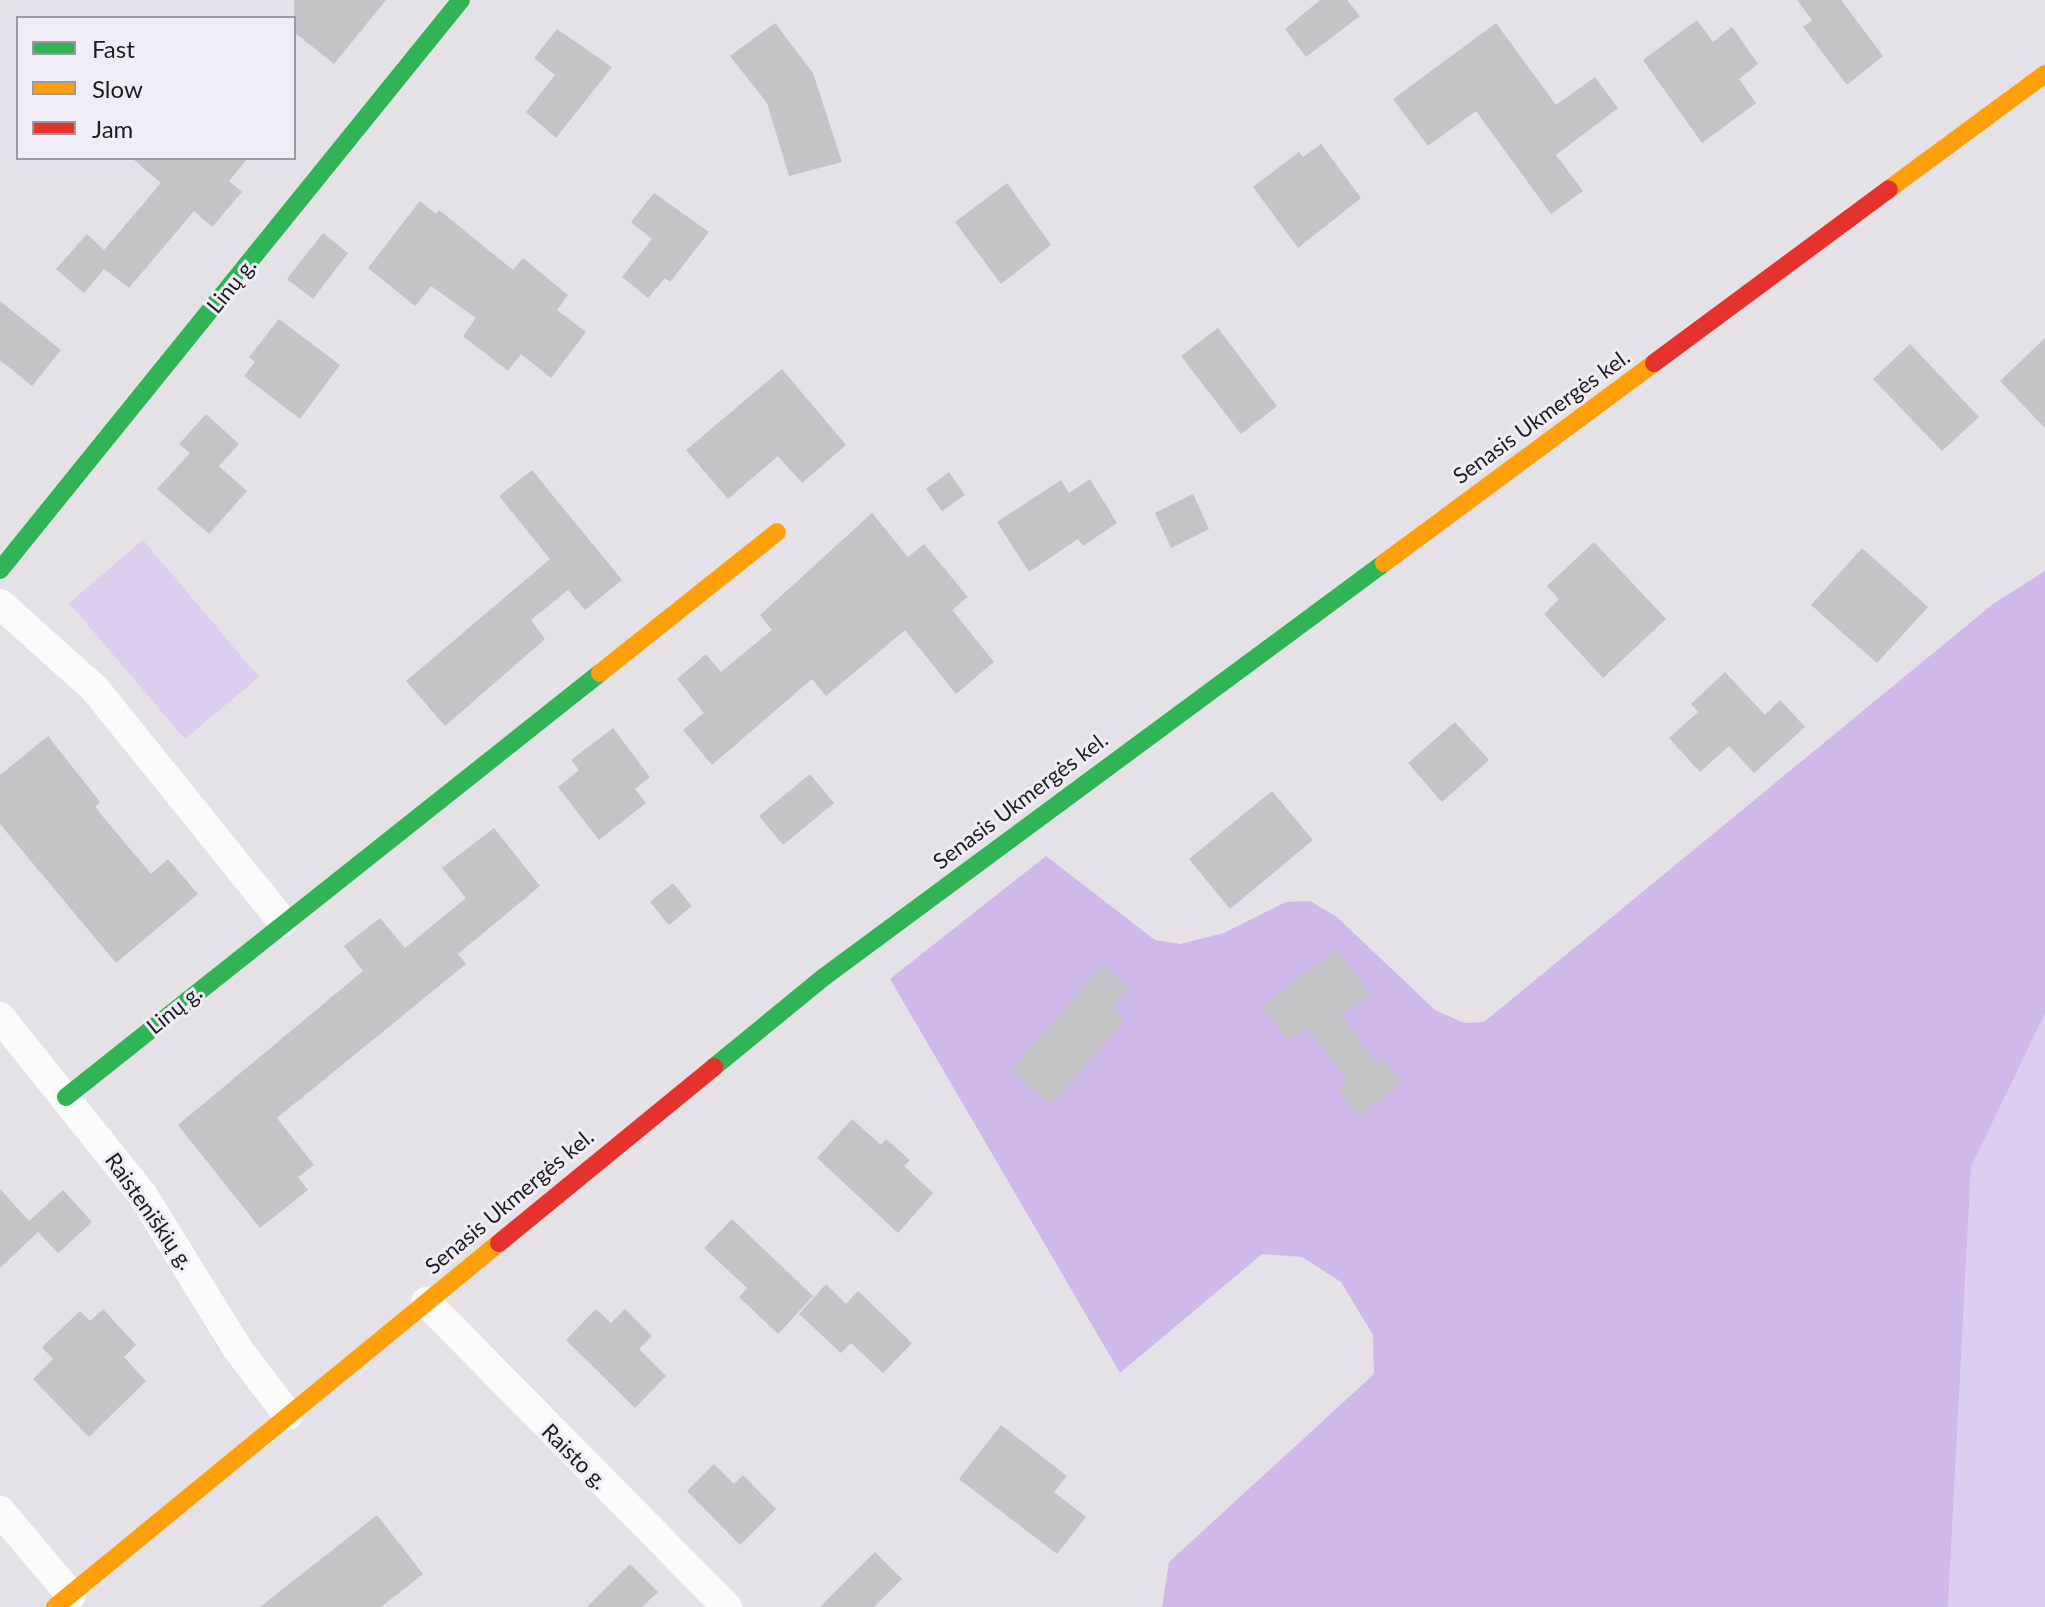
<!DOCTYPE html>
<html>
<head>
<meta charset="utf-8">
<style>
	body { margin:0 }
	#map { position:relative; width:2045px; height:1607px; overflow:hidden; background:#e4e2e6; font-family:Lato,sans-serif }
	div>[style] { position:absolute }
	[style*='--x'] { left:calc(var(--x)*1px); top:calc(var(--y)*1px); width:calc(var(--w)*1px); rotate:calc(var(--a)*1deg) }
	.green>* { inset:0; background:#dcceef }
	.forest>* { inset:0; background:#cfb9ea }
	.building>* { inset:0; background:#c4c3c6 }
	.street>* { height:30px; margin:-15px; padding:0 15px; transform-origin:15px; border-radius:15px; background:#fbfbfb }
	.fast>* { height:18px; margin:-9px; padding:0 9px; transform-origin:9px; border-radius:9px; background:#30b455 }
	.slow>* { height:18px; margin:-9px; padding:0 9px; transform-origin:9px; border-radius:9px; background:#ff9f0a }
	.jam>* { height:18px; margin:-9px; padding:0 9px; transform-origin:9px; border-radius:9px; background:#e5322d }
	span { translate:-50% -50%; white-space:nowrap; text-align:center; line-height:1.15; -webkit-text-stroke:6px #f0edf6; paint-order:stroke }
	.street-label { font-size:22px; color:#1d1c1f }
	.legend { position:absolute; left:16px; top:16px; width:280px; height:144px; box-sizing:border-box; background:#f0edf6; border:2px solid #9c99a0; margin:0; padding:10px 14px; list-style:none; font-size:24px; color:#1d1c1f }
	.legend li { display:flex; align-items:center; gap:16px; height:40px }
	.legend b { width:40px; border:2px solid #9c99a0 }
</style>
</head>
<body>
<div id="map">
	<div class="green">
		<div style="clip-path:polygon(143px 540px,259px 677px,185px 739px,69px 603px)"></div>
		<div style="clip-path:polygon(2045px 1013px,2045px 1607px,1948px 1607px,1971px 1167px)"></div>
	</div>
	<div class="forest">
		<div style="clip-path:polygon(2045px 571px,2045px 1013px,1971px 1167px,1948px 1607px,1162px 1607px,1169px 1562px,1374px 1374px,1373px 1335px,1341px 1282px,1302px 1257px,1262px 1254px,1120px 1373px,890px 979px,1046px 856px,1155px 940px,1180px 944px,1224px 933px,1286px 902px,1310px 901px,1337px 917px,1435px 1010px,1464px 1023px,1484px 1022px,1993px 604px)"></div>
	</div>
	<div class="building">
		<div style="clip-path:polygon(294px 0,386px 0,334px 64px,294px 32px)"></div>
		<div style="clip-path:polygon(1320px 0,1347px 0,1360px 16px,1306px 57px,1285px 29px)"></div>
		<div style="clip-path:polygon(1797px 0,1841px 0,1883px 56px,1847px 85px,1803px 27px,1812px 20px)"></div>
		<div style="clip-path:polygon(1697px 20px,1713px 42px,1732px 27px,1758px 64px,1739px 79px,1756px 103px,1702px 143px,1643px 60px)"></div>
		<div style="clip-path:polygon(775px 23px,813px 73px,842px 162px,789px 176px,767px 103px,730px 56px)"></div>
		<div style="clip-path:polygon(1496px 23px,1556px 105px,1595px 77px,1618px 108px,1556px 155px,1583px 191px,1551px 214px,1476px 111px,1428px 146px,1393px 99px)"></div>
		<div style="clip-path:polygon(557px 29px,612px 67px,556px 138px,526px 112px,555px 75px,534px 58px)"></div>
		<div style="clip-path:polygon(1321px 144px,1361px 198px,1298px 248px,1253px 187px,1299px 152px,1303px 157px)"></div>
		<div style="clip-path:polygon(132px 158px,248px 158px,229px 181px,242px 192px,212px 227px,194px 211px,129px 288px,104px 269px,84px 293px,56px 269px,87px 234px,104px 250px,161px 183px)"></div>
		<div style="clip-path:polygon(1007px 183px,1051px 245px,1001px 284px,955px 222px)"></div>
		<div style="clip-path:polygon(654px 193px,709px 232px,670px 282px,665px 278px,648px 298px,622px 277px,652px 239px,631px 222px)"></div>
		<div style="clip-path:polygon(420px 201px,436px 214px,439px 210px,513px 270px,523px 258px,568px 295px,557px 310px,586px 332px,551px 378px,521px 354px,508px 371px,463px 336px,476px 318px,431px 286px,415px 306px,368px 268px)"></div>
		<div style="clip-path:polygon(323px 233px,348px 253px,313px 299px,287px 279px)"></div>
		<div style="clip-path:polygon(0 301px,61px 350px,32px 386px,0 360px)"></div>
		<div style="clip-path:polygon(279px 319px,340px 365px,300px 419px,244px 376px,255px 362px,249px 357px)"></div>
		<div style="clip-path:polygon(1218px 328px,1277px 406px,1241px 434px,1181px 356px)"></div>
		<div style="clip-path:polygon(2045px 338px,2045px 428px,2000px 381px)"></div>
		<div style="clip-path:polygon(1910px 344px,1979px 417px,1942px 451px,1873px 379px)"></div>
		<div style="clip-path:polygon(782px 369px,846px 445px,802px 483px,778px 456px,728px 499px,686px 450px)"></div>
		<div style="clip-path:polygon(206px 414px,239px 444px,219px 466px,247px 491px,209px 534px,157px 489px,190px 453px,179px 444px)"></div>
		<div style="clip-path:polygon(532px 470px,622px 580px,585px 610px,568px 590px,531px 620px,545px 639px,445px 726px,406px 681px,550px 559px,499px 496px)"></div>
		<div style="clip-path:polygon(949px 472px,965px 495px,942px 511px,926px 489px)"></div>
		<div style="clip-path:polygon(1090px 479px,1117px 523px,1083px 546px,1078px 539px,1029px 572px,997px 522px,1061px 480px,1069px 493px)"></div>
		<div style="clip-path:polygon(1193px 494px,1209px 529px,1171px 548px,1155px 513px)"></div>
		<div style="clip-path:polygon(872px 513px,908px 557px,924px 544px,968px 597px,952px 610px,994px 662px,956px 694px,905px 630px,826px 696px,812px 679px,712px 765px,683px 730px,704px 713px,677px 679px,706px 654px,721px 672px,772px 630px,760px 615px)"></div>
		<div style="clip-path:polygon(1594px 542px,1666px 619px,1603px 678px,1544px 614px,1559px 599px,1547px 586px)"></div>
		<div style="clip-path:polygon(1862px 548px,1928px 607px,1877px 663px,1811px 605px)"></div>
		<div style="clip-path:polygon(1725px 672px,1765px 715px,1780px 700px,1805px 727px,1754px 773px,1729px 746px,1700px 772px,1669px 738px,1698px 712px,1691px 704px)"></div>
		<div style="clip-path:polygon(1455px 722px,1489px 760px,1442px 802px,1408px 763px)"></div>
		<div style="clip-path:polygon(613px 728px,650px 777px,635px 789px,646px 803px,599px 840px,558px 787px,579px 770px,571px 760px)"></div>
		<div style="clip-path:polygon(48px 736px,100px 802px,95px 807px,151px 874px,168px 859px,198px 894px,116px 963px,0 824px,0 775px)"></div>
		<div style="clip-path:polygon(810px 774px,834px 803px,783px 845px,759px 816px)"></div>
		<div style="clip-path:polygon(1272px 791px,1313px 840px,1230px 909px,1189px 859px)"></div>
		<div style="clip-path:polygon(494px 828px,540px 886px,458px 954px,466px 964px,277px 1118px,314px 1165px,298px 1177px,308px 1190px,260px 1228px,178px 1125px,363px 971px,344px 946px,380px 918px,405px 948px,466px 898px,442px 868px)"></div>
		<div style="clip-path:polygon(673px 883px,692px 906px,669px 925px,650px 902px)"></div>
		<div style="clip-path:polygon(1337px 949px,1370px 993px,1342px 1015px,1377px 1064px,1384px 1059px,1402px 1083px,1358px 1116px,1339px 1090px,1348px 1083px,1307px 1027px,1289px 1041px,1262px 1007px)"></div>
		<div style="clip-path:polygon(1103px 965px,1129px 988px,1112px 1008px,1125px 1020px,1051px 1105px,1011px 1070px)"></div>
		<div style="clip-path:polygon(852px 1119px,881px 1145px,886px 1139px,910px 1160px,904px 1166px,933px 1193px,898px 1233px,817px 1158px)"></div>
		<div style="clip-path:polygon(0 1189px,29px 1221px,63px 1190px,92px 1222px,58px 1253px,38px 1232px,0 1268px)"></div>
		<div style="clip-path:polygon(732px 1219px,813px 1296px,778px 1334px,739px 1297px,747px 1288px,704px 1248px)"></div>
		<div style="clip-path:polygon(826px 1284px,846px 1304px,858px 1291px,912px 1343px,883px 1373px,851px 1343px,841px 1353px,799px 1314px)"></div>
		<div style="clip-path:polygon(103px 1309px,136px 1345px,124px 1357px,146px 1381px,89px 1437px,33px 1379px,53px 1359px,42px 1347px,80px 1311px,90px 1321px)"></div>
		<div style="clip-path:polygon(596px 1309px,611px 1323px,625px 1309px,652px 1336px,639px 1349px,666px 1376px,635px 1408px,566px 1340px)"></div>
		<div style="clip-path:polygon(1001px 1425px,1067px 1476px,1054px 1492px,1086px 1517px,1057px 1554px,959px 1479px)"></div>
		<div style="clip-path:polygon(714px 1464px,734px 1484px,743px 1475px,776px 1509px,740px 1545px,687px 1491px)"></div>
		<div style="clip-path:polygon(377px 1515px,423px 1574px,381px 1607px,260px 1607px)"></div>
		<div style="clip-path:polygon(875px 1552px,902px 1579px,874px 1607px,820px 1607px)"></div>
		<div style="clip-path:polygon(630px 1564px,658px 1592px,642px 1607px,587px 1607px)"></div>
	</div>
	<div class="street">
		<div style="--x:0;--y:604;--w:127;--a:41.8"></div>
		<div style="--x:95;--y:689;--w:299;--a:51.1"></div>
		<div style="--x:0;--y:1017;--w:227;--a:51.3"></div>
		<div style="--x:142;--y:1194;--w:181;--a:58.3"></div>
		<div style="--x:237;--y:1348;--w:84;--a:52.7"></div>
		<div style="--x:426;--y:1302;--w:429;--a:45.4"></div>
		<div style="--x:0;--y:1511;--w:110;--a:49.8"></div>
	</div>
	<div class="fast">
		<div style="--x:0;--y:570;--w:733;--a:-51.04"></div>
		<div style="--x:714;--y:1067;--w:142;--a:-39.3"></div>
		<div style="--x:824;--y:977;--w:696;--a:-36.47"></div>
		<div style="--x:66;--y:1097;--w:682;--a:-38.45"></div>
	</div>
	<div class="slow">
		<div style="--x:1889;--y:189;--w:194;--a:-36.4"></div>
		<div style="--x:1384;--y:563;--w:336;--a:-36.5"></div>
		<div style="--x:600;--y:673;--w:226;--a:-38.5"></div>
		<div style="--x:55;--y:1607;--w:574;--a:-39.35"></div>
	</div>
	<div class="jam">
		<div style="--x:1654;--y:363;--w:292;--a:-36.5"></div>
		<div style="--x:499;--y:1243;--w:278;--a:-39.3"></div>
	</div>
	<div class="street-label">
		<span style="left:231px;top:285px;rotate:-51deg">Linų g.</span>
		<span style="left:1541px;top:416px;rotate:-36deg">Senasis Ukmergės kel.</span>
		<span style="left:1020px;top:800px;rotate:-37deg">Senasis Ukmergės kel.</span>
		<span style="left:174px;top:1009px;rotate:-39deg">Linų g.</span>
		<span style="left:509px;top:1201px;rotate:-40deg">Senasis Ukmergės kel.</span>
		<span style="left:150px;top:1211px;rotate:55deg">Raisteniškių g.</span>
		<span style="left:575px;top:1456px;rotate:45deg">Raisto g.</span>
	</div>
	<ul class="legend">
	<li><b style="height:10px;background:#30b455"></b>Fast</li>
	<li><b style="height:10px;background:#ff9f0a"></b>Slow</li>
	<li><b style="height:10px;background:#e5322d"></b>Jam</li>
	</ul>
</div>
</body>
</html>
